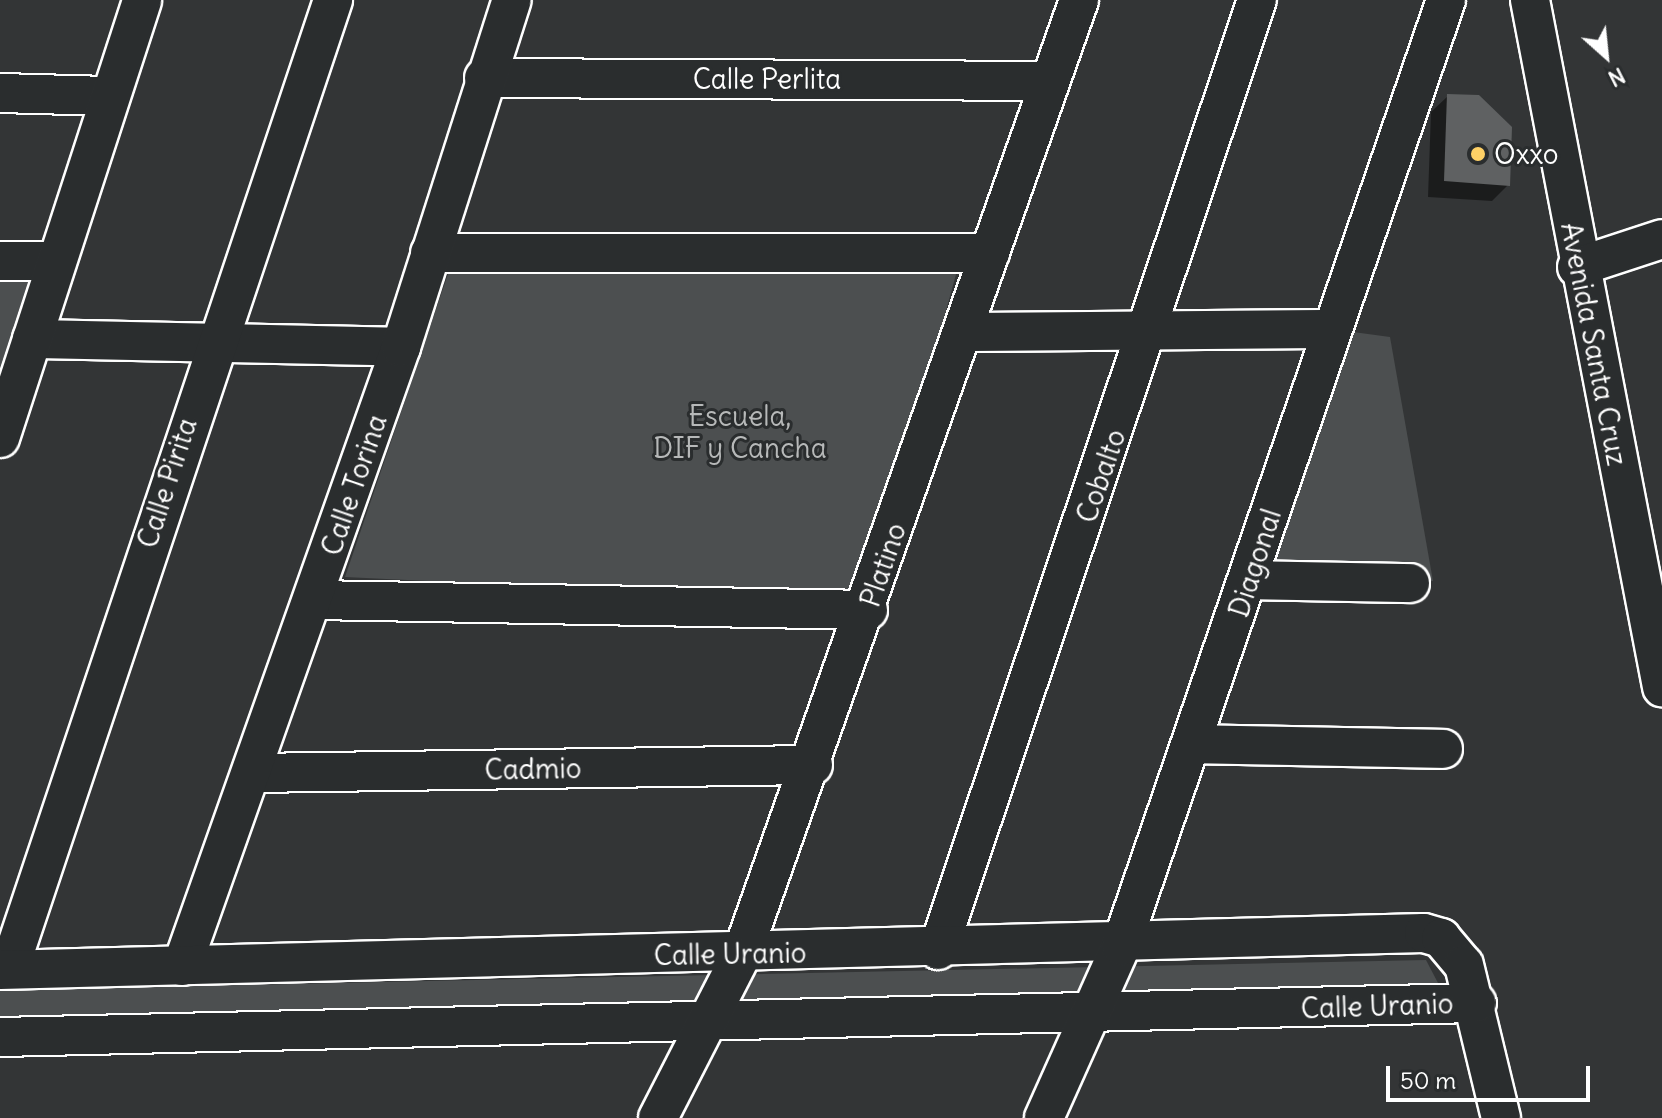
<!DOCTYPE html>
<html>
<head>
<meta charset="utf-8">
<style>
	body { margin:0 }
	#map { position:relative; width:1662px; height:1118px; overflow:hidden; background:#333536; font-family:Delius,sans-serif }
	div>[style] { position:absolute }
	[style*='--x'] { left:calc(var(--x)*1px); top:calc(var(--y)*1px); width:calc(var(--w)*1px); rotate:calc(var(--a)*1deg) }
	.green>* { inset:0; background:#4c4f50 }
	.shadow>* { inset:0; background:#0007 }
	.building>* { inset:0; background:#5f6162 }
	.roads { filter:drop-shadow(2px 0 #fff) drop-shadow(-2px 0 #fff) drop-shadow(0 2px #fff) drop-shadow(0 -2px #fff) }
	.minor>* { height:38px; margin:-19px; padding:0 19px; transform-origin:19px; border-radius:19px; background:#2a2d2e }
	.dots>* { width:22px; height:22px; translate:-50% -50%; box-sizing:border-box; border:4px solid #2a2d2e; border-radius:50% }
	span { translate:-50% -50%; white-space:nowrap; text-align:center; line-height:1.15; -webkit-text-stroke:6px #2a2d2e; paint-order:stroke }
	.street-label { font-size:28px; color:#fff }
	.poi-label { font-size:28px; color:#fff }
	.left { translate:0 -50%; text-align:left }
	.park-label { font-size:28px; color:#b7b9b9 }
	.north { position:absolute; left:1566px; top:16px; width:80px; height:80px; -webkit-text-stroke:6px #2a2d2e; paint-order:stroke; rotate:153deg; font-size:22px; font-weight:700; line-height:32px; text-align:center; color:#fff }
	.north::after { content:''; display:block; margin:auto; width:28px; height:36px; background:#fff; clip-path:polygon(50% 0,100% 100%,50% 72%,0 100%) }
	.scale { position:absolute; left:1386px; top:1066px; width:204px; height:36px; box-sizing:border-box; border:4px solid #fff; border-top:0; padding-left:10px; font-size:24px; line-height:28px; white-space:nowrap; color:#fff; -webkit-text-stroke:6px #2a2d2e; paint-order:stroke }
</style>
</head>
<body>
<div id="map">
	<div class="green">
		<div style="clip-path:polygon(0 261px,55px 261px,0 437px)"></div>
		<div style="clip-path:polygon(958px 267px,866px 602px,345px 577px,449px 271px)"></div>
		<div style="clip-path:polygon(1331px 329px,1390px 337px,1433px 581px,1250px 580px)"></div>
		<div style="clip-path:polygon(1426px 960px,1438px 983px,0 1024px,0 990px)"></div>
	</div>
	<div class="shadow">
		<div style="clip-path:polygon(1448px 96px,1508px 185px,1492px 201px,1428px 197px,1431px 112px)"></div>
	</div>
	<div class="building">
		<div style="clip-path:polygon(1447px 94px,1479px 95px,1512px 127px,1510px 186px,1444px 181px)"></div>
	</div>
	<div class="roads">
		<div class="minor">
			<div style="--x:1530;--y:0;--w:700;--a:79.12"></div>
			<div style="--x:484;--y:78;--w:566;--a:0.3"></div>
			<div style="--x:0;--y:93;--w:110;--a:1.6"></div>
			<div style="--x:430;--y:253;--w:560;--a:0"></div>
			<div style="--x:0;--y:261;--w:55;--a:0"></div>
			<div style="--x:1577;--y:267;--w:89;--a:-18.2"></div>
			<div style="--x:964;--y:332;--w:367;--a:-0.5"></div>
			<div style="--x:32;--y:339;--w:369;--a:1.2"></div>
			<div style="--x:0;--y:438;--w:460;--a:-72"></div>
			<div style="--x:1250;--y:580;--w:160;--a:1.1"></div>
			<div style="--x:314;--y:600;--w:554;--a:1.03"></div>
			<div style="--x:1192;--y:744;--w:251;--a:1.1"></div>
			<div style="--x:252;--y:773;--w:561;--a:-0.82"></div>
			<div style="--x:938;--y:950;--w:1002;--a:-71.44"></div>
			<div style="--x:182;--y:966;--w:657;--a:-70.52"></div>
			<div style="--x:401;--y:347;--w:364;--a:-72.3"></div>
			<div style="--x:9;--y:969;--w:1022;--a:-71.51"></div>
			<div style="--x:0;--y:970;--w:1424;--a:-1.49"></div>
			<div style="--x:1424;--y:933;--w:18;--a:16"></div>
			<div style="--x:1441;--y:938;--w:35;--a:50"></div>
			<div style="--x:1464;--y:965;--w:157;--a:76.4"></div>
			<div style="--x:0;--y:1037;--w:1477;--a:-1.32"></div>
			<div style="--x:658;--y:1118;--w:184;--a:-62.9"></div>
			<div style="--x:742;--y:954;--w:1012;--a:-70.54"></div>
			<div style="--x:1044;--y:1118;--w:188;--a:-65.9"></div>
			<div style="--x:1121;--y:946;--w:1000;--a:-71.04"></div>
		</div>
	</div>
	<div class="dots">
		<div style="left:1478px;top:154px;background:#ffd166"></div>
	</div>
	<div class="street-label">
		<span style="left:767px;top:79px">Calle Perlita</span>
		<span style="left:1594px;top:344px;rotate:79deg">Avenida Santa Cruz</span>
		<span style="left:1101px;top:476px;rotate:-71deg">Cobalto</span>
		<span style="left:167px;top:483px;rotate:-72deg">Calle Pirita</span>
		<span style="left:354px;top:485px;rotate:-71deg">Calle Torina</span>
		<span style="left:1255px;top:563px;rotate:-72deg">Diagonal</span>
		<span style="left:883px;top:565px;rotate:-71deg">Platino</span>
		<span style="left:533px;top:769px;rotate:-1deg">Cadmio</span>
		<span style="left:730px;top:954px;rotate:-1deg">Calle Uranio</span>
		<span style="left:1377px;top:1006px;rotate:-2deg">Calle Uranio</span>
	</div>
	<div class="poi-label">
		<span class="left" style="left:1494px;top:154px">Oxxo</span>
	</div>
	<div class="park-label">
		<span style="left:740px;top:432px">Escuela,<br>DIF y Cancha</span>
	</div>
	<div class="north">N</div>
	<div class="scale">50 m</div>
</div>
</body>
</html>
